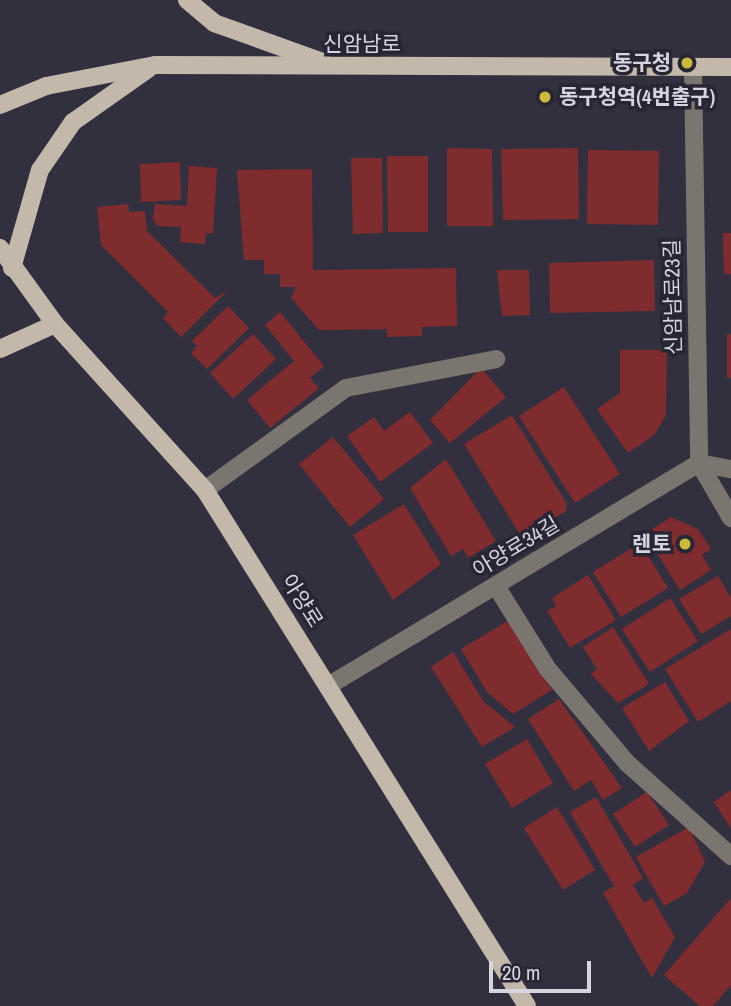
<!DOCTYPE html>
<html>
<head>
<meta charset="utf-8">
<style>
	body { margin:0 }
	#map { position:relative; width:731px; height:1006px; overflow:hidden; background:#32303f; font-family:"Archivo Narrow","Noto Sans KR",sans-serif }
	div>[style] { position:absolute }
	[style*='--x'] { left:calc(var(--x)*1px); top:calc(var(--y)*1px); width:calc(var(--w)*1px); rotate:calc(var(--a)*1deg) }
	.building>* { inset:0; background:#7f2c2e }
	.minor>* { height:18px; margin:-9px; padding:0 9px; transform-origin:9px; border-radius:9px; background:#7b756f }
	.major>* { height:18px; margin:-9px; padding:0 9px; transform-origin:9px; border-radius:9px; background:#c3b8aa }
	.dots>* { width:19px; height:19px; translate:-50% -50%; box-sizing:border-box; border:4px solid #282635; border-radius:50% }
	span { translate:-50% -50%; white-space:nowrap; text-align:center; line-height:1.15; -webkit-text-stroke:7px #282635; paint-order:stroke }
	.street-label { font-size:21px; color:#d6d5df }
	.poi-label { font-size:21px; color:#d6d5df; font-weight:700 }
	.right { translate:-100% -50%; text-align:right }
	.left { translate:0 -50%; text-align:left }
	.scale { position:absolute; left:489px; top:961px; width:102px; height:32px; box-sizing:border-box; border:4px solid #d6d5df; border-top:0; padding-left:9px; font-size:21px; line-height:24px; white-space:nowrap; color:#d6d5df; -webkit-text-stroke:5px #282635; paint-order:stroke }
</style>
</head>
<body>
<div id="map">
	<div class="building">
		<div style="clip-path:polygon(447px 148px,492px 149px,493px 226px,447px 226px)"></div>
		<div style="clip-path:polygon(578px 148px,579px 219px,503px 220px,501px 149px)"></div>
		<div style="clip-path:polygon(588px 150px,659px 151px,658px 225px,587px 224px)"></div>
		<div style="clip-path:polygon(387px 156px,428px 156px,428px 232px,388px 232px)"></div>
		<div style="clip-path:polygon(351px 158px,382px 158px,383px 233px,353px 234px)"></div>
		<div style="clip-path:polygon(180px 162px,181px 200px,141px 202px,140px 164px)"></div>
		<div style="clip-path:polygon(189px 166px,217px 168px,213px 234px,206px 233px,205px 244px,180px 242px,181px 227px,158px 226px,153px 220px,155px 204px,187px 206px)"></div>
		<div style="clip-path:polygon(312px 169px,313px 270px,456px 268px,457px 326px,422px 327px,422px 336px,387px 337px,387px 329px,319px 330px,291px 298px,296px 287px,280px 287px,280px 274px,264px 274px,264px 260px,244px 260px,237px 170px)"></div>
		<div style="clip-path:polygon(128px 204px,129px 212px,145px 211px,147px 231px,215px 298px,228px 290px,181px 337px,163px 318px,168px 312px,101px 245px,97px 207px)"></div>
		<div style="clip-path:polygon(723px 233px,731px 233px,731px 274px,724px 274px)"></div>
		<div style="clip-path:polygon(654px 260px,655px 311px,550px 313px,549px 263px)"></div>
		<div style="clip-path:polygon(497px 270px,529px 270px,530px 315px,502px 316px)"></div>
		<div style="clip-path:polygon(228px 306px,249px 328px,207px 369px,191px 353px,197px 346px,192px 341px)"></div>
		<div style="clip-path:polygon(280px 312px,324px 366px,310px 378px,319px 388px,270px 428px,247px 400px,294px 361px,265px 325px)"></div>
		<div style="clip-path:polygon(253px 334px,276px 359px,233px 399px,210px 373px)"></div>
		<div style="clip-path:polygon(727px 334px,731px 334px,731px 378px,727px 378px)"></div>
		<div style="clip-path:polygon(620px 350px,667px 350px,666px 415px,654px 435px,628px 453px,597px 409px,620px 393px)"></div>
		<div style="clip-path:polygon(481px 368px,506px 397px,450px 443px,430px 420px)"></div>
		<div style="clip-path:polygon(564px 387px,620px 474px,575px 503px,519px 416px)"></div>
		<div style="clip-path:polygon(410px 412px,433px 443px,380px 482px,347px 436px,374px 417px,384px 431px)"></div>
		<div style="clip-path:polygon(512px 415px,567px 504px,566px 511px,522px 538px,464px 444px)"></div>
		<div style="clip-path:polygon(333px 437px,384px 499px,350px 527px,299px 464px)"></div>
		<div style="clip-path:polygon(446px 459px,496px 541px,468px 558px,463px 549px,451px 556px,410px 488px)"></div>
		<div style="clip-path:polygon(404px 504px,441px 564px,393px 600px,353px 535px)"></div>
		<div style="clip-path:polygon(671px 517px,698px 529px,711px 549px,702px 555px,711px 570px,680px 590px,645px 534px)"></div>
		<div style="clip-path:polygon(640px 543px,668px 588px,621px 617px,593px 572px)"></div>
		<div style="clip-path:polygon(588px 575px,616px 620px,570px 648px,547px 611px,556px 606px,552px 598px)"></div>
		<div style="clip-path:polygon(718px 576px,731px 598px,731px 616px,701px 634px,679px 599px)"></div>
		<div style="clip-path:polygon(670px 598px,698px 641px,650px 672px,622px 629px)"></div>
		<div style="clip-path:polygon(509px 620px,552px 690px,513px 714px,487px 692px,461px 649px)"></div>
		<div style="clip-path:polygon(613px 627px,649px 684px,618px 703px,591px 674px,597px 669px,583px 647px)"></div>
		<div style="clip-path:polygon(731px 629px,731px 701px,698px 722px,665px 669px)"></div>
		<div style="clip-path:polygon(453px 652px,484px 702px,515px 727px,482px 747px,431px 667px)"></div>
		<div style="clip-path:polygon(665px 682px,689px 721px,649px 751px,622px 708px)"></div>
		<div style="clip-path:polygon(559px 699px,622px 788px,603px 800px,591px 780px,574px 791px,528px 719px)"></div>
		<div style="clip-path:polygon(527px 739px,553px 783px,512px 808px,485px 764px)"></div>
		<div style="clip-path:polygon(731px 790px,731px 829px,714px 802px)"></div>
		<div style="clip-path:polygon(647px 792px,669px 825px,635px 847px,613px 814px)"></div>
		<div style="clip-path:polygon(596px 797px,643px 878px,633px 885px,644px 903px,652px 898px,675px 937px,652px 978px,603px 893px,614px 886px,570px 812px)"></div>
		<div style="clip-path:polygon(557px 807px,595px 870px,563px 890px,524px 828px)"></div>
		<div style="clip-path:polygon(689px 827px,705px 862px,687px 893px,664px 906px,636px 857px)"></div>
		<div style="clip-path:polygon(731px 898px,731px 985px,713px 1006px,700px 1006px,664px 975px)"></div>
	</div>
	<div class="minor">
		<div style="--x:693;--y:67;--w:396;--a:89.1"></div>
		<div style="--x:699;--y:463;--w:64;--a:59.8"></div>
		<div style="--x:205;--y:490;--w:174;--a:-35.9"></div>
		<div style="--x:346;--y:388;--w:153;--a:-10.9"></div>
		<div style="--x:496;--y:586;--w:97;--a:58.1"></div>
		<div style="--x:547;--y:668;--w:124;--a:49.9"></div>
		<div style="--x:627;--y:763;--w:140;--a:41.8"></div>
		<div style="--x:328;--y:686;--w:433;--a:-31"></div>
		<div style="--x:699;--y:463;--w:33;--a:11"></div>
	</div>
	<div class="major">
		<div style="--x:187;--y:0;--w:35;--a:40"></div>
		<div style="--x:214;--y:23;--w:116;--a:19.7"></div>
		<div style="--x:0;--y:105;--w:50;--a:-22.4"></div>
		<div style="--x:46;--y:86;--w:111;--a:-10.9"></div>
		<div style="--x:155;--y:65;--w:576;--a:0.2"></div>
		<div style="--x:0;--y:248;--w:94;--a:54.1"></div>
		<div style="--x:55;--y:324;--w:224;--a:47.9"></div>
		<div style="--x:205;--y:490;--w:608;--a:58.03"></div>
		<div style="--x:12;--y:268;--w:102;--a:-74.1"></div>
		<div style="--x:40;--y:170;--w:58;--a:-55.5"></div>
		<div style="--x:73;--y:122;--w:92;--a:-35.2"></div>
		<div style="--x:0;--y:349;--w:60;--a:-24.4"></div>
	</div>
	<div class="dots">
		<div style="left:687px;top:63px;background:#c9ba3a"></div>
		<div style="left:545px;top:97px;background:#c9ba3a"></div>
		<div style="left:685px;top:544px;background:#c9ba3a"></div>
	</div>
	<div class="street-label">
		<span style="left:362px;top:44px">신암남로</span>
		<span style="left:673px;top:297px;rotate:-91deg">신암남로23길</span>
		<span style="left:516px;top:547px;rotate:-31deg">아양로34길</span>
		<span style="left:302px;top:601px;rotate:58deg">아양로</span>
	</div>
	<div class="poi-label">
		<span class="right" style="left:671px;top:63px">동구청</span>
		<span class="left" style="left:559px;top:97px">동구청역(4번출구)</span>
		<span class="right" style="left:671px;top:544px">렌토</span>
	</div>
	<div class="scale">20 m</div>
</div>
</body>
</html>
